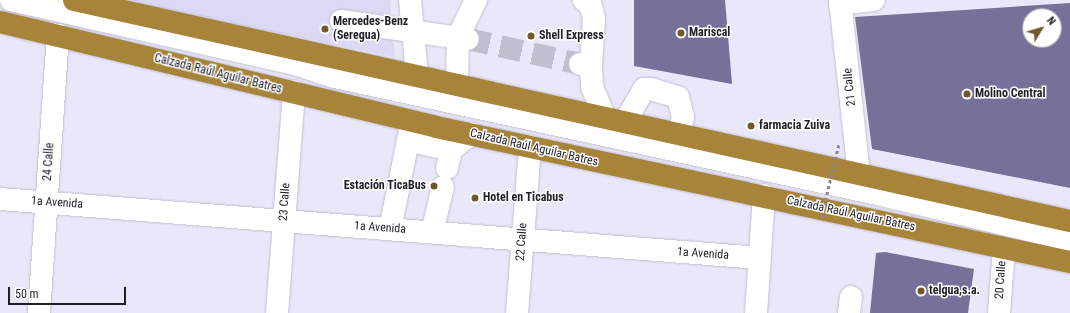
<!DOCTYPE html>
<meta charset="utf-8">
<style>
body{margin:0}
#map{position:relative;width:1070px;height:313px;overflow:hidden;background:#e9e7fa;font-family:"Roboto Condensed",sans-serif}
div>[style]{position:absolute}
.built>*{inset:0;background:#dbd9f3}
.building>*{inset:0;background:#757198}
.minor-tunnel>*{height:22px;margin-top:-11px;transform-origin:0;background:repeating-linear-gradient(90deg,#c1bfcf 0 22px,transparent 0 33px)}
.roads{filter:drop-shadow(0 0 1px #c1c0d2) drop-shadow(0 0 1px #c1c0d2)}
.minor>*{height:22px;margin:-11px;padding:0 11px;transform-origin:11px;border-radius:11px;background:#fff}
.highway>*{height:22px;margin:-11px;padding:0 11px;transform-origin:11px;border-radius:11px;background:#a8843a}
.path-bridge>*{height:2.5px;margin-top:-1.25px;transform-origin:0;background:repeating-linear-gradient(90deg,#868592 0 3px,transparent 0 6px)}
.dots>*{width:11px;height:11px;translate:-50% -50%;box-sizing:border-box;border:2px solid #fff;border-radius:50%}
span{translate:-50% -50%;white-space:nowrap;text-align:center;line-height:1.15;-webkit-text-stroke:3px #fff;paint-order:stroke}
.poi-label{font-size:12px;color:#1f1e25;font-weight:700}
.left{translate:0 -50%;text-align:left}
.right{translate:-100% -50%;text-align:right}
.street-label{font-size:12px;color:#1f1e25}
.north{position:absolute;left:1022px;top:8px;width:40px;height:40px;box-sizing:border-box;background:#fff;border:1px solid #a5a5a8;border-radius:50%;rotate:52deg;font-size:11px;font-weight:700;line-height:16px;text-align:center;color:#1f1e25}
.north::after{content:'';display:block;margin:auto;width:14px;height:18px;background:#705829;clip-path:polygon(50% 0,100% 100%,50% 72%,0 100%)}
.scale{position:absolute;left:8px;top:287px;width:118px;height:18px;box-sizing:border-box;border:2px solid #1f1e25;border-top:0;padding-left:5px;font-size:12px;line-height:14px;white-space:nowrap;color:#1f1e25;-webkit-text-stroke:3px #fff;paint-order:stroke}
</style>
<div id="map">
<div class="built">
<div style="clip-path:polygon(120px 0,390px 0,395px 57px)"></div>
</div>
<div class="building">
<div style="clip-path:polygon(634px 0,725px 0,732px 84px,634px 66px)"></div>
<div style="clip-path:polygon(evenodd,1070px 3px,1070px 188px,872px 149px,855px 17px,1070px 3px,1030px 16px,1054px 16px,1054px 40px,1030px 40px,1030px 16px)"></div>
<div style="clip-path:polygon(885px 252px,974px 269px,968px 313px,870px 313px,876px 253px)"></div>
</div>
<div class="minor-tunnel">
<div style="left:468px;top:39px;width:115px;rotate:12.6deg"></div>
</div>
<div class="roads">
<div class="minor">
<div style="left:11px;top:0;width:291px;rotate:12.7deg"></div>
<div style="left:295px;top:64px;width:42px;rotate:18deg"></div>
<div style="left:335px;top:77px;width:560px;rotate:12.17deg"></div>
<div style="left:882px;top:195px;width:193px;rotate:13.5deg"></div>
<div style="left:410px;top:0;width:76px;rotate:84.7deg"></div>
<div style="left:584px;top:0;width:9px;rotate:41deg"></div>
<div style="left:591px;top:6px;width:13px;rotate:77deg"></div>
<div style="left:594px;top:19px;width:47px;rotate:93.7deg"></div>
<div style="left:840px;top:0;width:175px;rotate:83.8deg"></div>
<div style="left:840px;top:4px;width:34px;rotate:-7deg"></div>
<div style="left:341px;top:21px;width:128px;rotate:8.1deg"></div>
<div style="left:580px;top:64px;width:11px;rotate:10deg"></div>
<div style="left:591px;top:66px;width:21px;rotate:87deg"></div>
<div style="left:592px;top:87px;width:34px;rotate:67deg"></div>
<div style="left:457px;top:85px;width:48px;rotate:-88.8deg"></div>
<div style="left:458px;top:37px;width:41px;rotate:-64.1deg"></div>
<div style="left:625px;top:122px;width:38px;rotate:-60deg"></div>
<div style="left:644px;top:89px;width:7px"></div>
<div style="left:651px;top:89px;width:28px;rotate:17deg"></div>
<div style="left:678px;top:97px;width:21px;rotate:76deg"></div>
<div style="left:683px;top:117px;width:17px;rotate:103deg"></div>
<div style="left:408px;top:140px;width:44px;rotate:13.1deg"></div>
<div style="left:447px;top:168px;width:18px;rotate:-77deg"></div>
<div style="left:451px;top:150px;width:26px;rotate:-39deg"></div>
<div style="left:0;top:199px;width:762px;rotate:4.44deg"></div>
<div style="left:390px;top:229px;width:110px;rotate:-78.5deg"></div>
<div style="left:432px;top:232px;width:46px;rotate:-76.3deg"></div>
<div style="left:39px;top:313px;width:279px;rotate:-86.1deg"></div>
<div style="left:277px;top:313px;width:222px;rotate:-85.6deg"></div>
<div style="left:517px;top:313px;width:167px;rotate:-85.5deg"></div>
<div style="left:756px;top:313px;width:118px;rotate:-86.1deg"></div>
<div style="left:849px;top:313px;width:16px;rotate:-83deg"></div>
<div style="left:999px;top:313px;width:65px;rotate:-85.6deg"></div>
</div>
<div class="highway">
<div style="left:74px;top:0;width:1020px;rotate:12.51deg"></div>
<div style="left:0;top:22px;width:448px;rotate:13.5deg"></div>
<div style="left:436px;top:127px;width:648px;rotate:12.02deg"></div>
</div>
</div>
<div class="path-bridge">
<div style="left:821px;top:218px;width:77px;rotate:-76.5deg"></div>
</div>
<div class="dots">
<div style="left:325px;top:29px;background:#705829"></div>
<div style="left:681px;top:33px;background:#705829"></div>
<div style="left:531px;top:36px;background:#705829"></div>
<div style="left:967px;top:94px;background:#705829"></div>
<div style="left:751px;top:126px;background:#705829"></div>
<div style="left:434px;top:186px;background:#705829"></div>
<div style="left:475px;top:198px;background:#705829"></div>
<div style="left:921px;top:291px;background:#705829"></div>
</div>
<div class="poi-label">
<span class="left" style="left:333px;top:29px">Mercedes-Benz<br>(Seregua)</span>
<span class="left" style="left:689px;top:33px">Mariscal</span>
<span class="left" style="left:539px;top:36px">Shell Express</span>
<span class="left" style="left:975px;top:94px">Molino Central</span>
<span class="left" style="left:759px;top:126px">farmacia Zuiva</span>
<span class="right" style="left:426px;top:186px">Estación TicaBus</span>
<span class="left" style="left:483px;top:198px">Hotel en Ticabus</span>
<span class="left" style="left:929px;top:291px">telgua,s.a.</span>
</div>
<div class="street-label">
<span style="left:218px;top:74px;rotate:14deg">Calzada Raúl Aguilar Batres</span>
<span style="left:850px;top:87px;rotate:-96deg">21 Calle</span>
<span style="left:534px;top:148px;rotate:13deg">Calzada Raúl Aguilar Batres</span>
<span style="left:49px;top:162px;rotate:-86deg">24 Calle</span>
<span style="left:285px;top:202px;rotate:-86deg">23 Calle</span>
<span style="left:57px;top:203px;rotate:4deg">1a Avenida</span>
<span style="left:851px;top:214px;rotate:12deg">Calzada Raúl Aguilar Batres</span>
<span style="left:380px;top:228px;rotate:4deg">1a Avenida</span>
<span style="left:522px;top:242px;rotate:-86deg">22 Calle</span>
<span style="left:703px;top:254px;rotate:4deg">1a Avenida</span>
<span style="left:1001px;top:280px;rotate:-86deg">20 Calle</span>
</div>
<div class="north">N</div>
<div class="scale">50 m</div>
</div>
